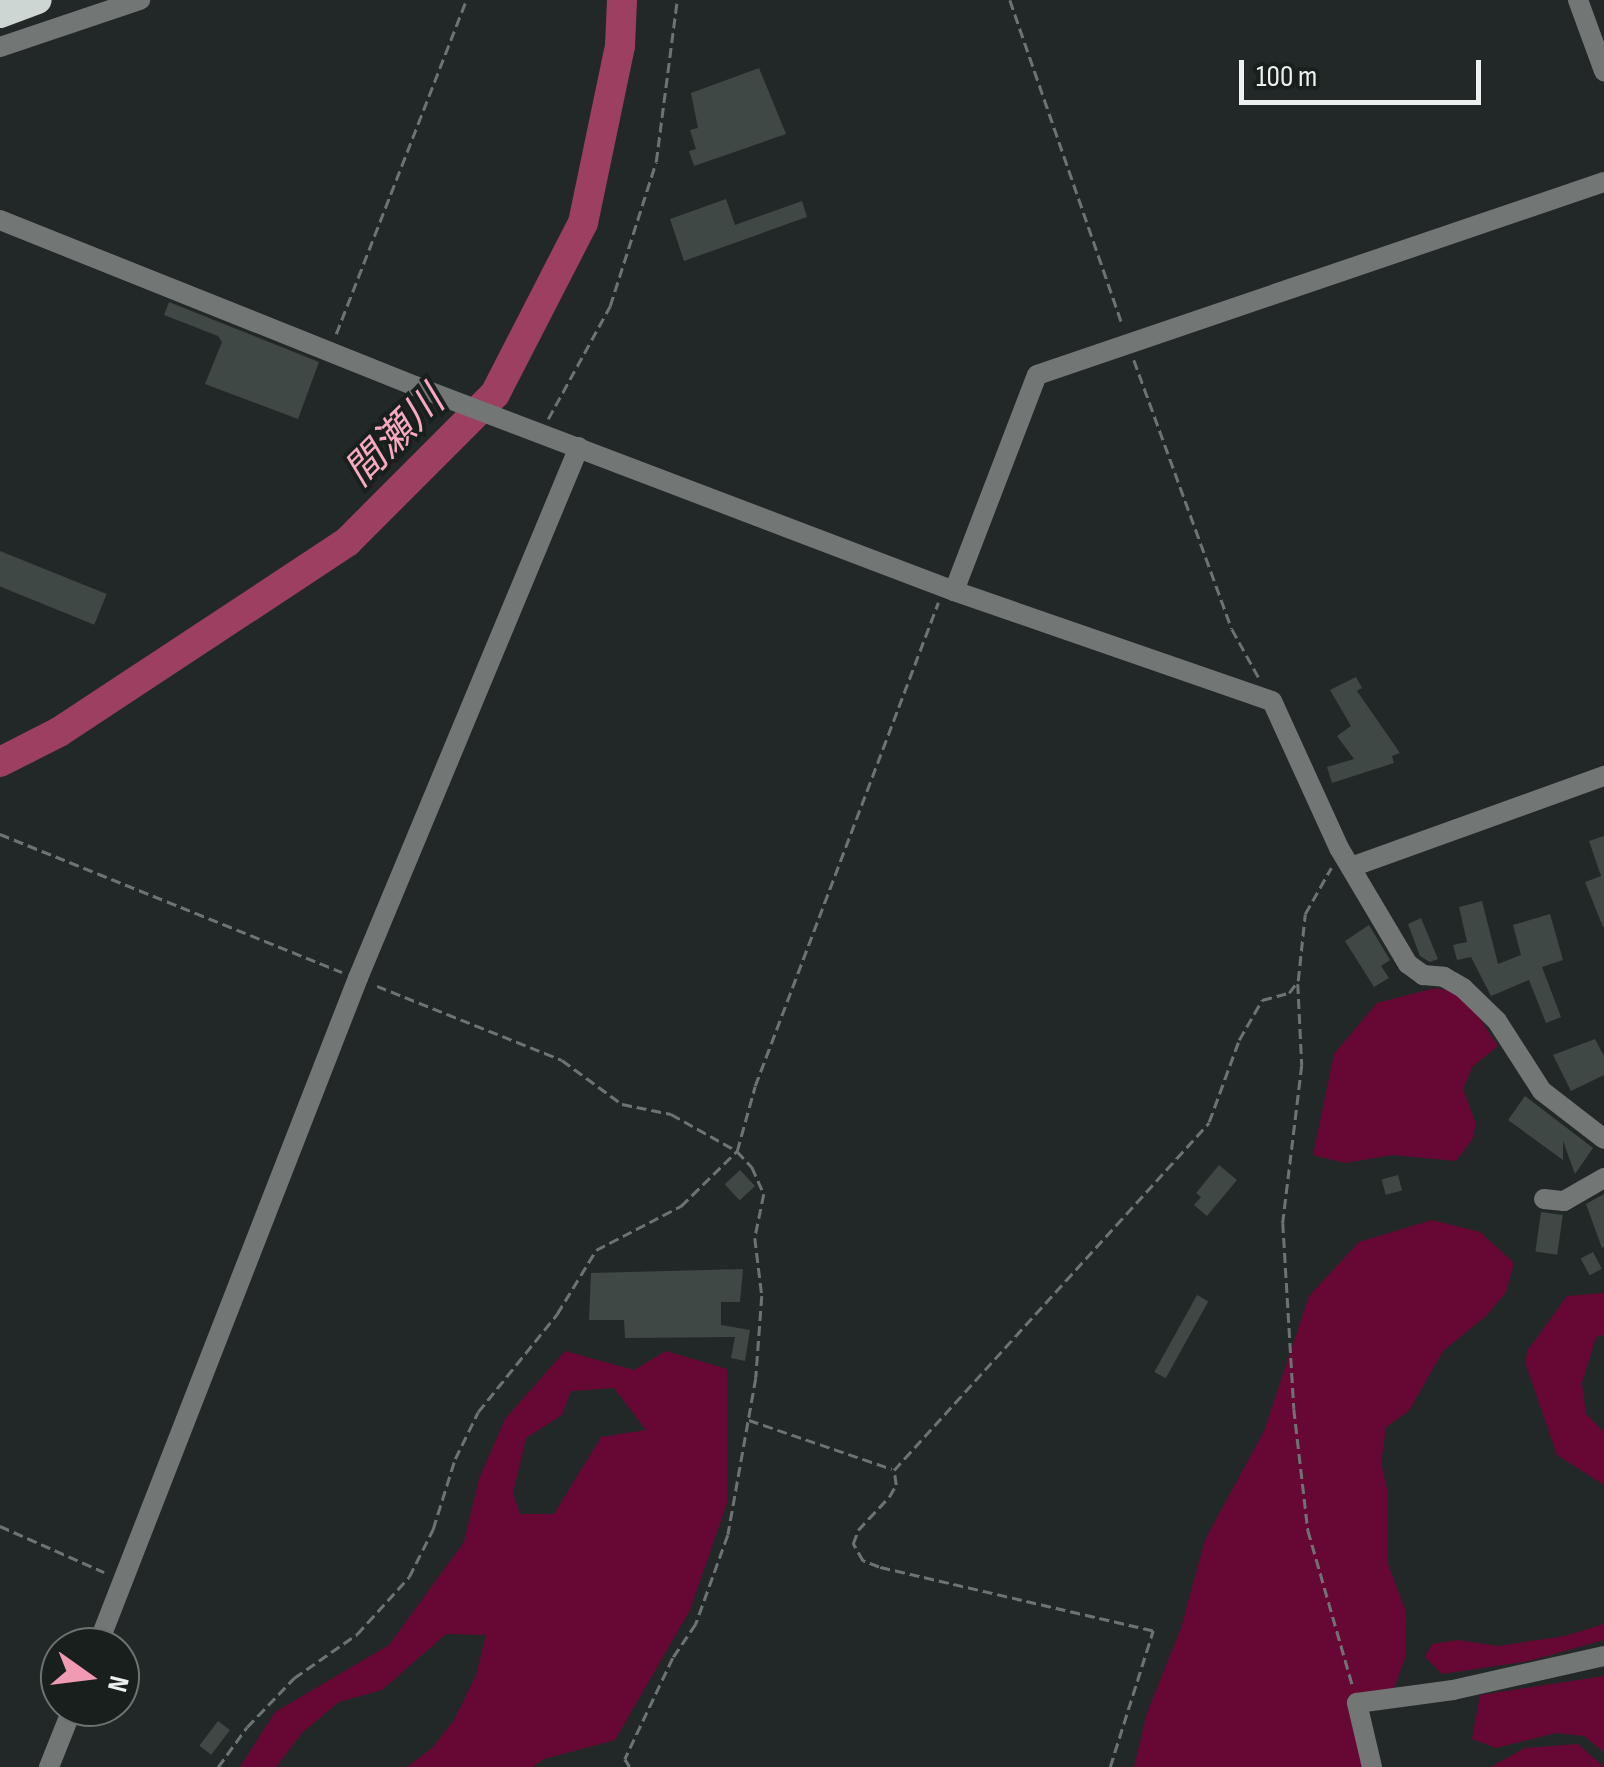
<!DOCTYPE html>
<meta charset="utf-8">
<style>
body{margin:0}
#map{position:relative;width:1604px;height:1767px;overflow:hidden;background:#212827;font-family:"Sofia Sans Condensed","Noto Sans JP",sans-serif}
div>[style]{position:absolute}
.green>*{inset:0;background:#670834}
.river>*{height:30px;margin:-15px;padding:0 15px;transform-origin:15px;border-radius:15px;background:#9d3f60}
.building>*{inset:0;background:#404846;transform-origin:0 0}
.path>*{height:2.5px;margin-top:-1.25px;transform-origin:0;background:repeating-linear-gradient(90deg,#6d7372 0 10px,transparent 0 15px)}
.minor>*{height:20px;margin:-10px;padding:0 10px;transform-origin:10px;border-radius:10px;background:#727675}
.tertiary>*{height:20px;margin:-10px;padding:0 10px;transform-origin:10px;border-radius:10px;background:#727675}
.trunk>*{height:28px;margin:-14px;padding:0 14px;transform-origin:14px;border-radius:14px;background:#ced6d4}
span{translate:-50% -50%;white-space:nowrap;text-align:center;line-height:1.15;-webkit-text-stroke:8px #181f1d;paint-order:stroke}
.water-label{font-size:40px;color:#f7a9bf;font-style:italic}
.north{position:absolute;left:40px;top:1627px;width:100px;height:100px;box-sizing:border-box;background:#181f1d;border:2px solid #6d7371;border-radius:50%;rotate:104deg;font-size:28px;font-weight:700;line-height:40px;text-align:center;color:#ecf1ef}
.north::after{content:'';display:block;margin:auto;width:35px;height:45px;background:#f19ab3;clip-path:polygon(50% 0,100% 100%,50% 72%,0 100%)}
.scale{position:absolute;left:1239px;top:60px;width:242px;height:45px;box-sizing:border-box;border:5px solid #ecf1ef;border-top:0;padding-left:12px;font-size:30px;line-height:35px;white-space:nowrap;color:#ecf1ef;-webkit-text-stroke:8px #181f1d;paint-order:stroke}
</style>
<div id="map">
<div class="green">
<div style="clip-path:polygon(1435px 988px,1463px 993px,1498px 1046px,1472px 1067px,1463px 1089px,1476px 1124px,1472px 1140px,1456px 1161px,1392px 1155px,1345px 1163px,1313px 1155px,1334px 1054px,1377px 1003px)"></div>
<div style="clip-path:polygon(1432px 1220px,1480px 1232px,1514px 1263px,1506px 1292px,1487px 1315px,1443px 1351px,1409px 1411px,1386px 1427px,1381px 1463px,1388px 1493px,1388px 1564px,1406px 1612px,1405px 1658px,1391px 1697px,1356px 1719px,1365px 1767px,1134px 1767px,1147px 1713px,1181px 1628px,1205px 1540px,1264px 1431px,1309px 1296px,1359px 1242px)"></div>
<div style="clip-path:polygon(1604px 1293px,1604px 1335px,1596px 1337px,1582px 1383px,1586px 1414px,1604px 1432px,1604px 1485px,1557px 1455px,1525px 1362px,1528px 1350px,1567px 1296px)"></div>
<div style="clip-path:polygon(evenodd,565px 1351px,634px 1370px,666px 1351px,727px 1369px,727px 1503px,690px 1610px,615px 1740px,544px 1759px,532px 1767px,407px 1767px,432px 1748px,454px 1720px,476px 1675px,486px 1635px,446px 1634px,382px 1690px,339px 1702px,302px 1733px,276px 1767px,240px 1767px,275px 1712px,389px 1645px,464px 1542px,479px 1479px,505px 1419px,565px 1351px,614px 1388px,646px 1430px,601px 1437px,554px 1514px,520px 1514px,513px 1493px,526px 1438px,562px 1415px,571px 1391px,614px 1388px)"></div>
<div style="clip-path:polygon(1604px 1624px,1604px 1640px,1529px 1661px,1442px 1674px,1425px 1657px,1432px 1644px,1458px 1640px,1498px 1646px,1565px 1636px)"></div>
<div style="clip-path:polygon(1604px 1676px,1604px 1752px,1584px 1736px,1556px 1733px,1496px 1748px,1472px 1739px,1480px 1695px)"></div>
<div style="clip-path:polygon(1578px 1744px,1604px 1767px,1491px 1767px,1525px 1748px)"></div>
</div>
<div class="river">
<div style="left:0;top:762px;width:66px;rotate:-27deg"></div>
<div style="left:59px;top:732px;width:345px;rotate:-33.4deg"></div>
<div style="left:347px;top:542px;width:209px;rotate:-45deg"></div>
<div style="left:495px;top:394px;width:192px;rotate:-62.8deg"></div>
<div style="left:583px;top:223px;width:181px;rotate:-78.2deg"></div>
<div style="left:620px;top:46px;width:46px;rotate:-87.5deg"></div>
</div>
<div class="building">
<div style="clip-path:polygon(759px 68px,786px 134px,694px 166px,689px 151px,696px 149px,690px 130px,698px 128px,691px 93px)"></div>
<div style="clip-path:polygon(726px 199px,735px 225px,802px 201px,807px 217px,684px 261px,670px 219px)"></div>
<div style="clip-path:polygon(169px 302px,319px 362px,298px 419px,205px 384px,222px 342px,218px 336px,164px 315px)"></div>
<div style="left:0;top:551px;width:115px;height:33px;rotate:22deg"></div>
<div style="clip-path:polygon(1356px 677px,1362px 688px,1357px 691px,1400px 753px,1392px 756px,1394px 763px,1332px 783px,1327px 767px,1354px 759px,1337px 736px,1351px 726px,1330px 690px)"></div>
<div style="clip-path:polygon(1604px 836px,1604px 927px,1603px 927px,1585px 882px,1601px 876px,1589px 841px)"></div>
<div style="clip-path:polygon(1482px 901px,1498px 964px,1521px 955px,1513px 925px,1550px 914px,1563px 960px,1542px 967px,1561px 1017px,1546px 1023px,1529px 980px,1491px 996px,1471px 957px,1457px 960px,1453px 945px,1467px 942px,1459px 907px)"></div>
<div style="clip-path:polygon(1421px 918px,1438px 959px,1430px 962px,1420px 956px,1408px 924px)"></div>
<div style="clip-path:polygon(1369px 925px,1390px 960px,1381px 966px,1389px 978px,1374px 987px,1345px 941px)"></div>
<div style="clip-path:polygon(1595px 1039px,1604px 1056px,1604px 1075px,1571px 1091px,1553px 1055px)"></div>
<div style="clip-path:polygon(1525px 1096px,1593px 1148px,1575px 1174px,1563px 1141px,1563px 1160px,1508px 1120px)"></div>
<div style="clip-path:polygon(1219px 1165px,1237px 1180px,1207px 1216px,1194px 1205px,1201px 1197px,1196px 1193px)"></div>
<div style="left:740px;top:1170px;width:22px;height:21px;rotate:47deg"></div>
<div style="left:1398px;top:1175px;width:16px;height:17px;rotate:75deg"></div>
<div style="clip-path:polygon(1604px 1194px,1604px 1247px,1602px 1248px,1586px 1204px)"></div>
<div style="left:1541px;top:1212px;width:22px;height:40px;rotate:8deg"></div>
<div style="left:1593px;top:1252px;width:19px;height:14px;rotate:62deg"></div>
<div style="clip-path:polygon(743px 1269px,740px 1302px,721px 1302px,721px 1325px,750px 1330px,745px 1361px,731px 1358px,735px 1337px,625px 1338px,624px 1320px,589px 1320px,591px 1273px)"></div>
<div style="left:1197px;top:1295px;width:13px;height:88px;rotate:29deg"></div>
<div style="left:218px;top:1721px;width:15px;height:31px;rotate:37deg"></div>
</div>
<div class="path">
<div style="left:1010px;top:0;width:343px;rotate:70.9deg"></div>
<div style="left:336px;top:334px;width:358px;rotate:-68.7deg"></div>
<div style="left:1134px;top:360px;width:286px;rotate:70deg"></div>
<div style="left:1232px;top:629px;width:56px;rotate:61.1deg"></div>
<div style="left:548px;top:419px;width:129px;rotate:-61.2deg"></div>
<div style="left:610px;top:306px;width:151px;rotate:-72.3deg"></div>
<div style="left:656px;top:162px;width:163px;rotate:-82.6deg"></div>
<div style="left:0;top:834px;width:369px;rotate:22deg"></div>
<div style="left:1298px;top:984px;width:81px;rotate:87.2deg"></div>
<div style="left:1302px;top:1065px;width:159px;rotate:96.9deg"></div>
<div style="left:1283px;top:1223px;width:186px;rotate:86.6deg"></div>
<div style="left:1294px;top:1409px;width:122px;rotate:83.4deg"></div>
<div style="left:1308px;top:1530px;width:163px;rotate:74deg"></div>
<div style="left:377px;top:986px;width:199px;rotate:21.8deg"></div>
<div style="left:562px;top:1060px;width:74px;rotate:36.3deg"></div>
<div style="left:622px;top:1104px;width:50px;rotate:11.5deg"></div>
<div style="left:671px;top:1114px;width:76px;rotate:29.3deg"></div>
<div style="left:737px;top:1151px;width:22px;rotate:47deg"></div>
<div style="left:752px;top:1167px;width:30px;rotate:66deg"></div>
<div style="left:764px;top:1194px;width:45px;rotate:101.6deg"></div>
<div style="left:755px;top:1238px;width:58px;rotate:83.1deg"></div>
<div style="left:762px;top:1296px;width:82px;rotate:94.2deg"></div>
<div style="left:756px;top:1378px;width:159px;rotate:100.1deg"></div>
<div style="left:728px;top:1535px;width:95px;rotate:109.8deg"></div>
<div style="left:696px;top:1624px;width:41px;rotate:124.1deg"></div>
<div style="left:673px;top:1658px;width:112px;rotate:115.4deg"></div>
<div style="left:625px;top:1759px;width:9px;rotate:58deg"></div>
<div style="left:749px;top:1420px;width:151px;rotate:18.9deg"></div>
<div style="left:0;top:1526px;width:114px;rotate:23.9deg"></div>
<div style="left:218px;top:1767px;width:49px;rotate:-54.1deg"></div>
<div style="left:247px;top:1727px;width:68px;rotate:-46.2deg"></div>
<div style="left:294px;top:1678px;width:77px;rotate:-34.9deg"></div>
<div style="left:357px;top:1634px;width:77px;rotate:-47.6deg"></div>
<div style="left:409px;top:1577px;width:54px;rotate:-63.4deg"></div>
<div style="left:433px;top:1529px;width:73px;rotate:-72.6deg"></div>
<div style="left:455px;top:1459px;width:52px;rotate:-63.9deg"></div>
<div style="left:478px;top:1412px;width:126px;rotate:-51.1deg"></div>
<div style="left:557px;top:1314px;width:75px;rotate:-58.6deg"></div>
<div style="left:596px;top:1250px;width:96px;rotate:-27.4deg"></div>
<div style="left:681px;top:1206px;width:78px;rotate:-44.5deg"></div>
<div style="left:737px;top:1151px;width:67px;rotate:-74.5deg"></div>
<div style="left:755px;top:1086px;width:517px;rotate:-69.25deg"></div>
<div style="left:1110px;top:1767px;width:143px;rotate:-72.5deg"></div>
<div style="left:1153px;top:1631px;width:281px;rotate:-166.9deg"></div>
<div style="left:879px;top:1567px;width:17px;rotate:-159deg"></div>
<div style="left:863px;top:1561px;width:20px;rotate:-120deg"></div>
<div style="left:853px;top:1544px;width:15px;rotate:-70deg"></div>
<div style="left:858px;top:1530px;width:45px;rotate:-46.8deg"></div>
<div style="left:889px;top:1497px;width:14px;rotate:-60deg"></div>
<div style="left:896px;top:1485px;width:15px;rotate:-98deg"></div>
<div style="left:894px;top:1470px;width:469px;rotate:-47.8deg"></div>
<div style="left:1209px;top:1122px;width:87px;rotate:-69.9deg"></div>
<div style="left:1239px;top:1040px;width:46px;rotate:-60.1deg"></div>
<div style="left:1262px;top:1000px;width:28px;rotate:-15deg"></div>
<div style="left:1289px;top:993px;width:15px;rotate:-53deg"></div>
<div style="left:1298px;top:981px;width:67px;rotate:-84deg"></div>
<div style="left:1305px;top:914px;width:53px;rotate:-60.5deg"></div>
</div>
<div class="minor">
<div style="left:0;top:47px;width:148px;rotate:-18.6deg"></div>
<div style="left:0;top:220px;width:447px;rotate:21.8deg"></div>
<div style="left:415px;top:386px;width:577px;rotate:20.82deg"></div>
<div style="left:954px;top:591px;width:336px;rotate:19.1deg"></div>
<div style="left:1272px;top:701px;width:162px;rotate:65.5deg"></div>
<div style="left:1339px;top:848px;width:135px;rotate:59.3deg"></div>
<div style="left:1408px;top:964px;width:19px;rotate:36deg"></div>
<div style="left:1423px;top:975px;width:21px;rotate:5deg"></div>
<div style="left:1444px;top:977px;width:22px;rotate:30deg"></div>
<div style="left:1463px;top:988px;width:47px;rotate:44.1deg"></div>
<div style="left:1497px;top:1021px;width:83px;rotate:57.3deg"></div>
<div style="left:1542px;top:1091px;width:78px;rotate:37.7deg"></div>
<div style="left:954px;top:591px;width:231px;rotate:-69deg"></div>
<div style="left:1037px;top:375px;width:599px;rotate:-18.8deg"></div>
<div style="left:1354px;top:866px;width:266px;rotate:-19.8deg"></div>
<div style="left:1544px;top:1199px;width:20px;rotate:6deg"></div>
<div style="left:1564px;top:1201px;width:46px;rotate:-29.9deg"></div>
<div style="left:97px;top:1647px;width:718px;rotate:-68.69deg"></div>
<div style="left:358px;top:978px;width:575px;rotate:-67.4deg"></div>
<div style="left:49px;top:1767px;width:65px;rotate:-68.2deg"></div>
<div style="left:1372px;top:1767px;width:66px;rotate:-103.2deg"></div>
<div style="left:1357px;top:1703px;width:97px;rotate:-7.7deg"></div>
<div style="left:1453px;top:1690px;width:155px;rotate:-12.7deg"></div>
</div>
<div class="tertiary">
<div style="left:1578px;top:0;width:76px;rotate:69.9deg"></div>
</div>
<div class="trunk">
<div style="left:0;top:14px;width:40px;rotate:-20.2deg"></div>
</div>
<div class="water-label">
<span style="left:395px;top:437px;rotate:-45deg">間瀬川</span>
</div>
<div class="north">N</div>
<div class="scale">100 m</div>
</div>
